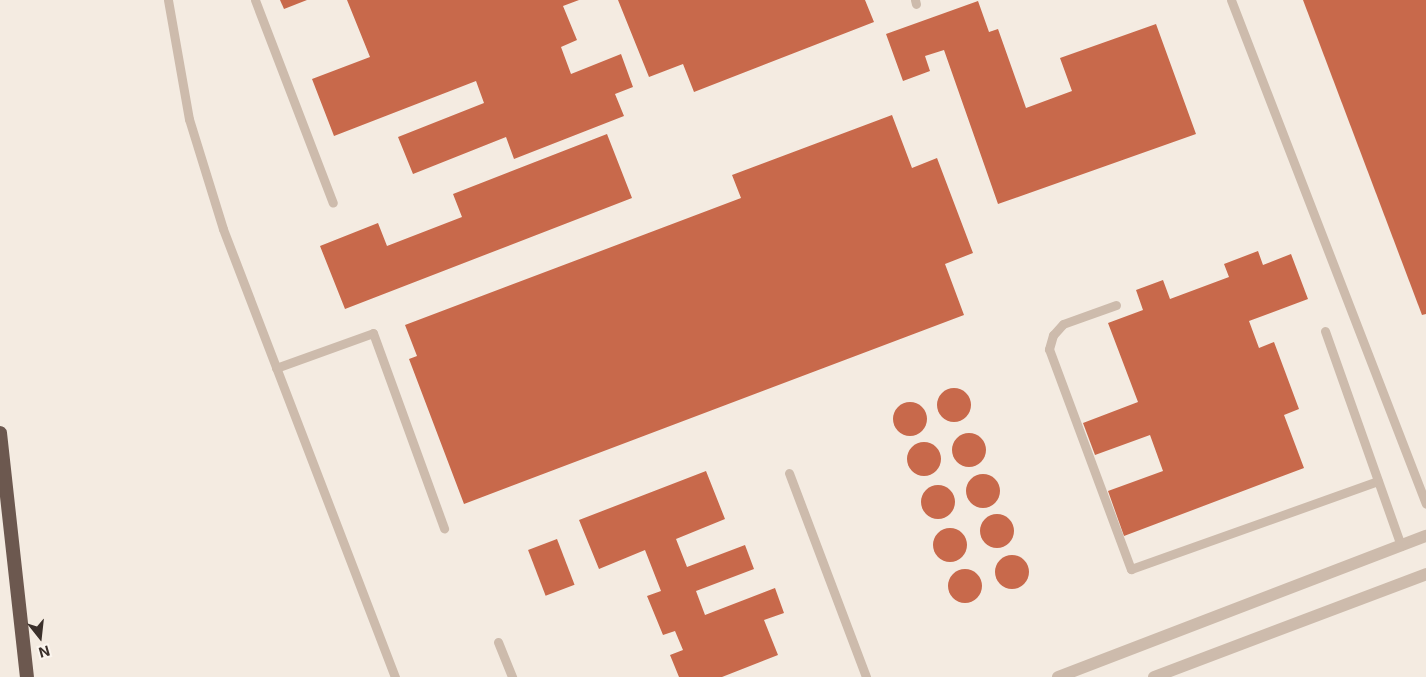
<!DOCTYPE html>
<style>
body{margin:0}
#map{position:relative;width:1426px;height:677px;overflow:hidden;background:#f4ebe1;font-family:Inter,sans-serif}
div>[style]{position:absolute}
.building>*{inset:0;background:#c8694b;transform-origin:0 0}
.round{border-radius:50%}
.service>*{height:9px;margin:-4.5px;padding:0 4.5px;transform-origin:4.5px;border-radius:4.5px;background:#cdbbac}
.tertiary>*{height:12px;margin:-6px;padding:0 6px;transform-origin:6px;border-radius:6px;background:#cdbbac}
.trunk>*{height:14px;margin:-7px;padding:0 7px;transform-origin:7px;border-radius:7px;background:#6c584f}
span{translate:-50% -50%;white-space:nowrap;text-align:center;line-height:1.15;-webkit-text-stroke:5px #fbf5ee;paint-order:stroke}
.north{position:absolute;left:15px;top:612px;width:50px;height:50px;-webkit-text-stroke:4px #fbf5ee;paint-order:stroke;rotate:164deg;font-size:14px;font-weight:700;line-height:20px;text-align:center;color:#3b302b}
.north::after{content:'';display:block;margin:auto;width:18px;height:22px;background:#3b302b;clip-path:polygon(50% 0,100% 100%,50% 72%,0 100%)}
</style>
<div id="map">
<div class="building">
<div style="clip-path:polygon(280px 0,307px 0,284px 9px)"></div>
<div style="clip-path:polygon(347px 0,579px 0,563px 6px,577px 40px,561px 47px,571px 74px,621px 54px,633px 87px,615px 94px,624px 116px,514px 159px,506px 137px,413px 174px,398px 137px,484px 103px,476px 81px,334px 136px,312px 79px,370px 57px)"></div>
<div style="clip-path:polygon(618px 0,865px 0,874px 22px,694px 92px,683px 64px,649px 77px)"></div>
<div style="clip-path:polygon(1303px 0,1426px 0,1426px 314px,1422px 315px)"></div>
<div style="clip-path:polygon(978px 1px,989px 32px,998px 29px,1026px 108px,1072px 91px,1060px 58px,1156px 24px,1196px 134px,998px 204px,944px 50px,925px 56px,930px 71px,903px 81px,886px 34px)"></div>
<div style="clip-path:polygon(892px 115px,912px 168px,937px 158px,973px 253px,945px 264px,964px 315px,464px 504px,409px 359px,417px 356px,405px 325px,741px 198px,732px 175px)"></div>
<div style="clip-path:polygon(607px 134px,632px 198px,345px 309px,320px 246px,378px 223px,387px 246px,462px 217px,453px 194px)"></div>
<div style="clip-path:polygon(1258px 251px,1263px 265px,1291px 254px,1308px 299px,1249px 321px,1259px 348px,1274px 342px,1299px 409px,1284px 415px,1304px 468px,1124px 536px,1108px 491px,1163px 471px,1150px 435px,1095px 455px,1083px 423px,1138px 402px,1108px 323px,1143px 310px,1136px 290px,1163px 280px,1170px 299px,1229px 277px,1224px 264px)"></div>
<div class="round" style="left:937px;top:388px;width:34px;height:34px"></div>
<div class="round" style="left:893px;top:402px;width:34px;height:34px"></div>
<div class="round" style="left:952px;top:433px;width:34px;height:34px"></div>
<div class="round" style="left:907px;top:442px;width:34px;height:34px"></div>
<div style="clip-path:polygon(706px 471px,725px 519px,676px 539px,687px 567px,745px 545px,754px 569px,696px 591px,705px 615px,775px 588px,784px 613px,764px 620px,778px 655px,722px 677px,679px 677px,670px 655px,683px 650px,675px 631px,663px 635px,647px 596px,661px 591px,645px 550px,599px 569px,579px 520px)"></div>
<div class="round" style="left:966px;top:474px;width:34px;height:34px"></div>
<div class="round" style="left:921px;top:485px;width:34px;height:34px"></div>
<div class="round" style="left:980px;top:514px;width:34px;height:34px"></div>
<div class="round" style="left:933px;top:528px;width:34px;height:34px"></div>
<div style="left:557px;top:539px;width:49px;height:31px;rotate:69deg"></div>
<div class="round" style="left:995px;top:555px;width:34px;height:34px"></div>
<div class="round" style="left:948px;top:569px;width:34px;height:34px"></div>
</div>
<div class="service">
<div style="left:168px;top:0;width:121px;rotate:80deg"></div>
<div style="left:189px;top:119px;width:115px;rotate:72.8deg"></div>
<div style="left:223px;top:229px;width:480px;rotate:69deg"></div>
<div style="left:255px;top:0;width:217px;rotate:69deg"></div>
<div style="left:915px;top:0;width:4px;rotate:76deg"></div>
<div style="left:1231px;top:0;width:540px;rotate:68.85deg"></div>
<div style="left:1116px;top:305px;width:56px;rotate:160.3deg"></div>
<div style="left:1063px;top:324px;width:15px;rotate:132deg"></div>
<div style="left:1053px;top:335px;width:15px;rotate:106deg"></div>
<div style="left:1049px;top:349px;width:235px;rotate:69.6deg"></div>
<div style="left:1131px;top:569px;width:262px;rotate:-19.6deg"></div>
<div style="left:1325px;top:331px;width:228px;rotate:70.5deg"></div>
<div style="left:276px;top:368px;width:103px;rotate:-19.8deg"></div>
<div style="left:373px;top:333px;width:208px;rotate:70deg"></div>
<div style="left:789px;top:473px;width:218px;rotate:69.3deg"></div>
<div style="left:498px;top:642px;width:38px;rotate:68deg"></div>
</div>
<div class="tertiary">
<div style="left:1058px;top:677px;width:394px;rotate:-21deg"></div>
<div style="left:1154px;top:677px;width:291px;rotate:-20.7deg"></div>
</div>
<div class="trunk">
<div style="left:0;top:433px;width:245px;rotate:83.7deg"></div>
</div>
<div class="north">N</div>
</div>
